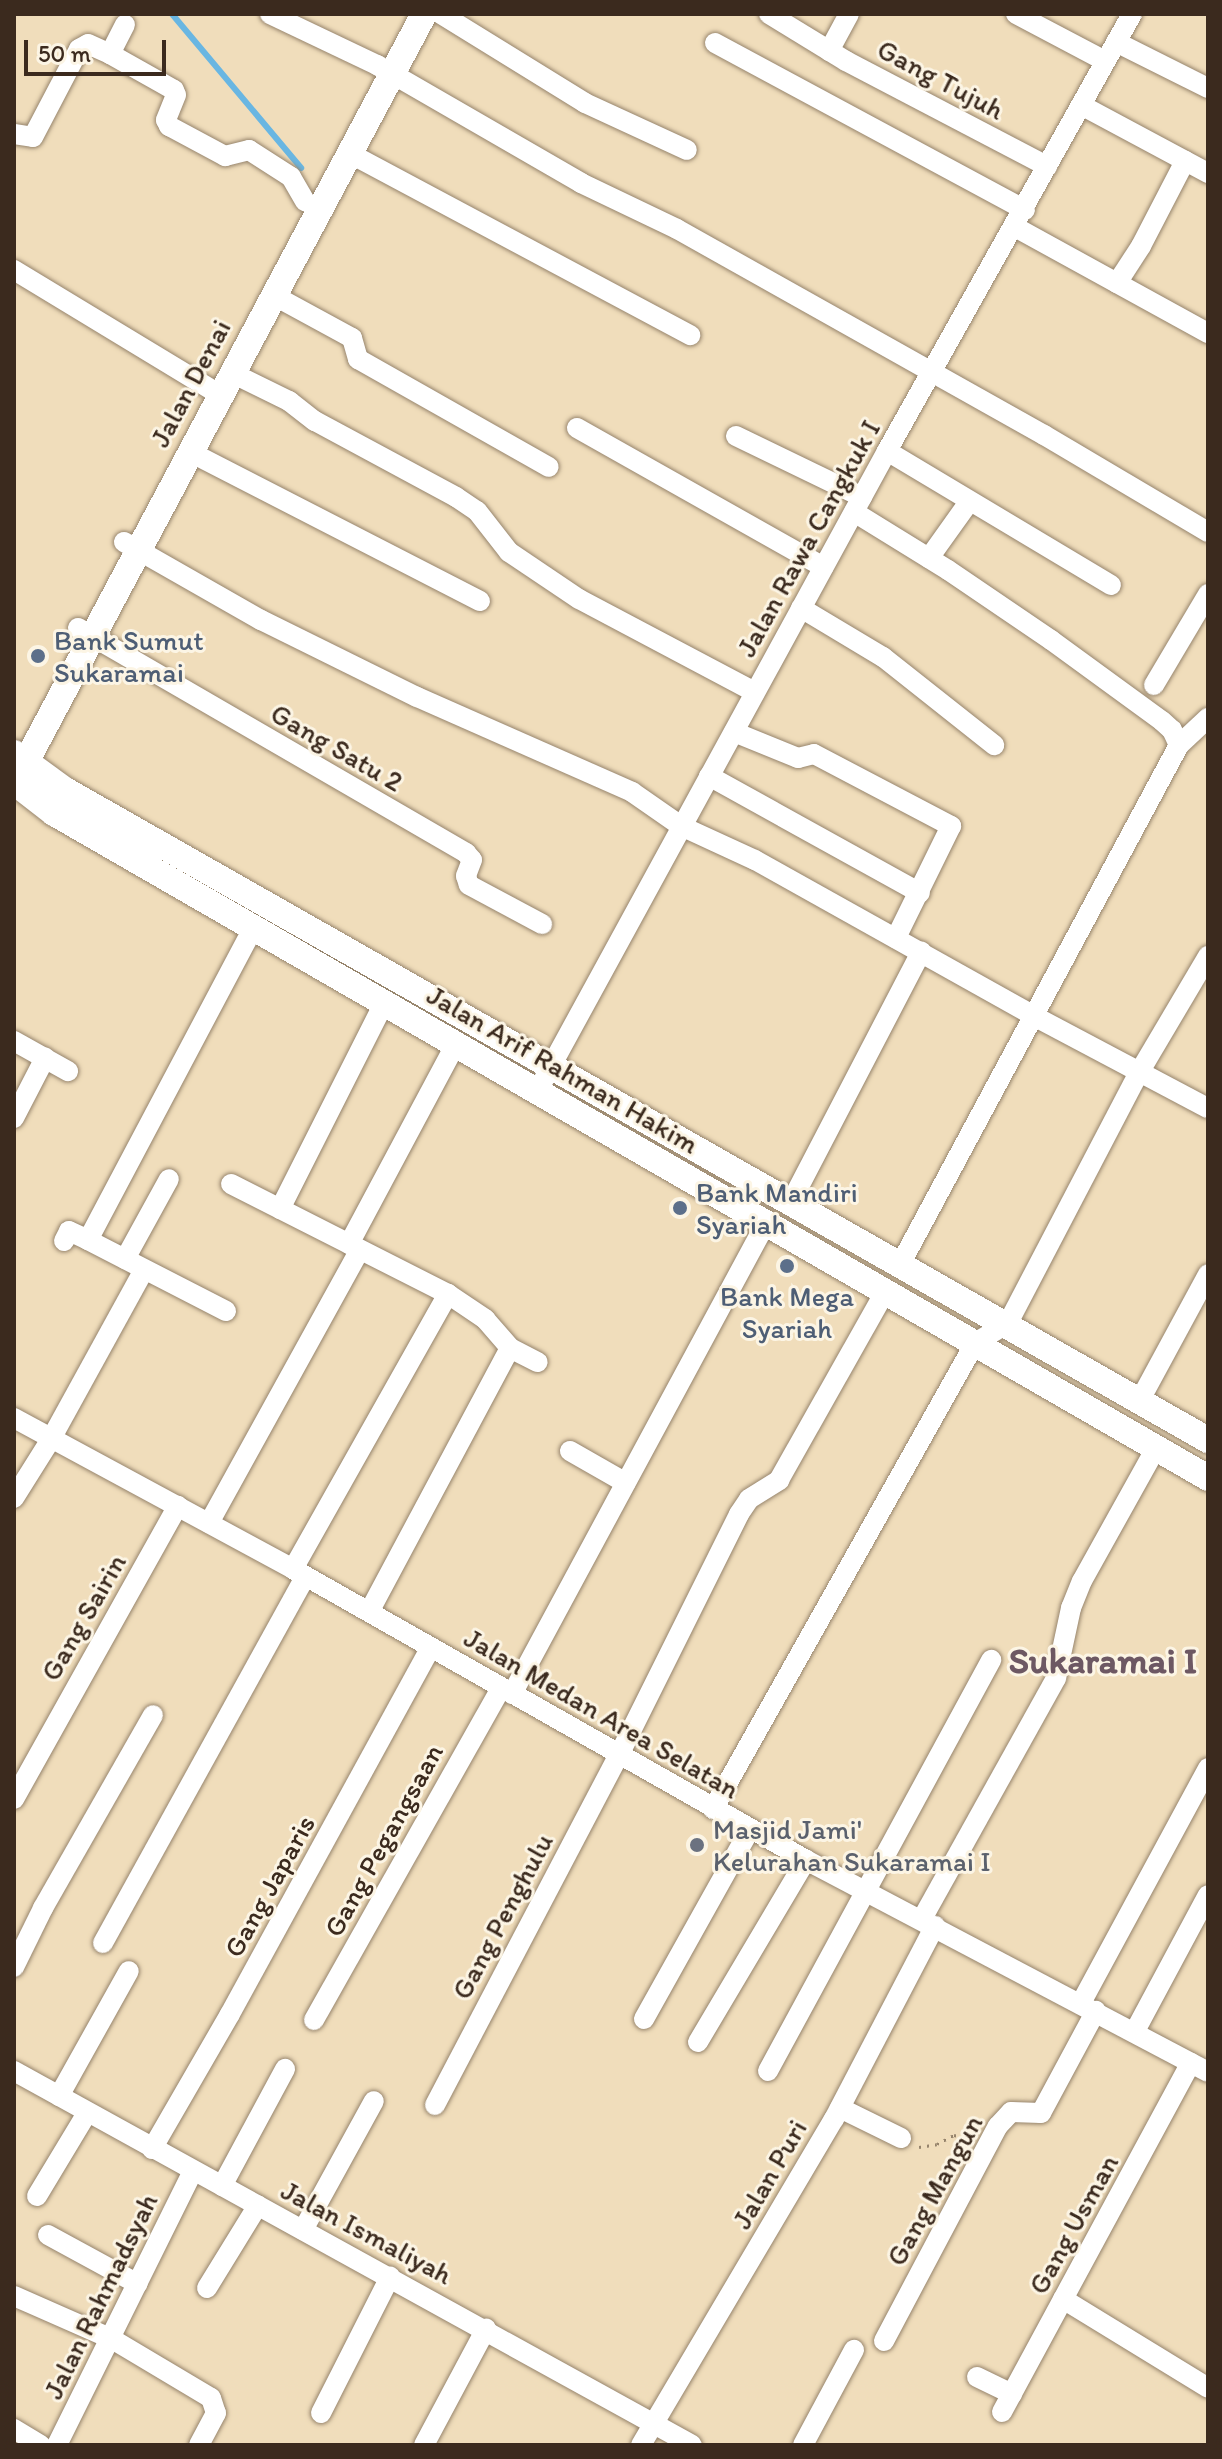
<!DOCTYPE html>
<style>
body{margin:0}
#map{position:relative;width:1222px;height:2459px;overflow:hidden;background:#f0ddbb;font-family:Itim,sans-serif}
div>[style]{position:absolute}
.stream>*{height:6px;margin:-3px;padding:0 3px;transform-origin:3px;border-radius:3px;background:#69b6e2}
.path>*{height:3px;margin-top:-1.5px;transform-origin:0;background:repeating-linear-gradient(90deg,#96846c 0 2px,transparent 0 8px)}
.roads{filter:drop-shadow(0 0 2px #96846c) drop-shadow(0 0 2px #96846c)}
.minor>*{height:20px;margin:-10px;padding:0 10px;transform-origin:10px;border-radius:10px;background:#fff}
.major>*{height:26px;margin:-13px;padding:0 13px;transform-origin:13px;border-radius:13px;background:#fff}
.dots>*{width:22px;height:22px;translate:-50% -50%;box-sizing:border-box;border:4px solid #fcf5e5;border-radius:50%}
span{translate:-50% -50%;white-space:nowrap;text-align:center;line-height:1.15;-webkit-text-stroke:6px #fcf5e5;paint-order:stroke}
.street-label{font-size:28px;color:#3b2a1e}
.service-label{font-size:28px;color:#4e5e75}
.left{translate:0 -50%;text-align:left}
.worship-label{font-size:28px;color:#5b616d}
.district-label{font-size:36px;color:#6d5863;font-weight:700}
.frame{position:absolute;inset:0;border:16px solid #3b2a1e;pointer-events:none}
.scale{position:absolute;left:24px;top:40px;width:142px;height:36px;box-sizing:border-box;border:4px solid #3b2a1e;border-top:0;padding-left:10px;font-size:24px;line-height:28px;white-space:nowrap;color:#3b2a1e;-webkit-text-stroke:6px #fcf5e5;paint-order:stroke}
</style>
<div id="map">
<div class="stream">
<div style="left:172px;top:14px;width:201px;rotate:50deg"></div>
</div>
<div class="path">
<div style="left:919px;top:2147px;width:18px;rotate:-9deg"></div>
<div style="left:937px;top:2144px;width:19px;rotate:-28deg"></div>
<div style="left:954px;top:2135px;width:17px;rotate:13deg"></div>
</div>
<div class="roads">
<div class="minor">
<div style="left:270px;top:14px;width:119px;rotate:25.5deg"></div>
<div style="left:377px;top:65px;width:236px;rotate:30deg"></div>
<div style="left:581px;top:183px;width:106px;rotate:25.6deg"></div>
<div style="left:677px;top:229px;width:421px;rotate:29.3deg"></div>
<div style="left:1044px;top:435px;width:191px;rotate:30.6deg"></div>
<div style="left:441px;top:14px;width:169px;rotate:31.7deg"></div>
<div style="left:585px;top:103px;width:112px;rotate:24.7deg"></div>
<div style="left:769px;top:14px;width:90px;rotate:31.4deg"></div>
<div style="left:846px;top:61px;width:227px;rotate:27.6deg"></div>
<div style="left:1016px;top:14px;width:101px;rotate:27.8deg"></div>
<div style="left:1116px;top:42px;width:103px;rotate:26.6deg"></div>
<div style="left:715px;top:43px;width:352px;rotate:28.3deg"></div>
<div style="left:829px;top:51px;width:42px;rotate:-61.6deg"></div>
<div style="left:110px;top:54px;width:73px;rotate:29.4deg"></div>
<div style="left:174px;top:90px;width:5px;rotate:68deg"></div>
<div style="left:176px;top:95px;width:27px;rotate:112deg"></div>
<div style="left:166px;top:120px;width:7px;rotate:63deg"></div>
<div style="left:169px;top:126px;width:64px;rotate:28.2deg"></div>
<div style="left:225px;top:156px;width:25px;rotate:-14deg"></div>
<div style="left:249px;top:150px;width:50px;rotate:32.7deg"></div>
<div style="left:291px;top:177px;width:28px;rotate:60deg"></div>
<div style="left:1081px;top:105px;width:144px;rotate:28.2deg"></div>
<div style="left:14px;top:134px;width:19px;rotate:9deg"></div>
<div style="left:33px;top:137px;width:99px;rotate:-62.4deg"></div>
<div style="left:79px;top:49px;width:10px;rotate:-29deg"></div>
<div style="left:88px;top:44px;width:24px;rotate:24deg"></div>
<div style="left:110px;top:54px;width:33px;rotate:-63deg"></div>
<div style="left:349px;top:153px;width:387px;rotate:28.1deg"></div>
<div style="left:1015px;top:227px;width:220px;rotate:28.8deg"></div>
<div style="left:14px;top:270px;width:241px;rotate:31.2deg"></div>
<div style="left:1117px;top:283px;width:44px;rotate:-57deg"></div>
<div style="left:1141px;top:246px;width:96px;rotate:-62.6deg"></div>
<div style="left:273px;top:295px;width:90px;rotate:28.6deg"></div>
<div style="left:352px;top:338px;width:22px;rotate:74deg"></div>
<div style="left:358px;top:359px;width:219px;rotate:29.5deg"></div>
<div style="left:232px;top:373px;width:64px;rotate:26.2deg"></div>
<div style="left:289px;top:401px;width:33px;rotate:38deg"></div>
<div style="left:315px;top:421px;width:160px;rotate:28.3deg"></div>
<div style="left:456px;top:497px;width:25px;rotate:34deg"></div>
<div style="left:477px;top:511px;width:52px;rotate:52deg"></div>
<div style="left:509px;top:552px;width:84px;rotate:33.9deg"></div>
<div style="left:579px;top:599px;width:199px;rotate:27.9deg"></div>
<div style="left:577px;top:428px;width:283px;rotate:29.4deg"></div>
<div style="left:736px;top:436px;width:140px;rotate:25.8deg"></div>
<div style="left:887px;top:451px;width:261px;rotate:30.9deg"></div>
<div style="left:190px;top:452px;width:326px;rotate:27.2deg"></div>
<div style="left:854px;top:512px;width:110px;rotate:31.7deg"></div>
<div style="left:948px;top:570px;width:125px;rotate:34.2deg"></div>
<div style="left:1051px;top:640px;width:137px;rotate:36.1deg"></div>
<div style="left:1162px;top:721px;width:13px;rotate:42deg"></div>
<div style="left:1172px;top:730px;width:17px;rotate:65deg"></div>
<div style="left:124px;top:542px;width:158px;rotate:29.7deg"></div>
<div style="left:261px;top:620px;width:174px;rotate:26.3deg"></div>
<div style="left:417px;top:697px;width:235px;rotate:23.8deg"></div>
<div style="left:632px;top:792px;width:60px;rotate:34.8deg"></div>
<div style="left:681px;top:826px;width:81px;rotate:24.7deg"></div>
<div style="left:755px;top:860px;width:317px;rotate:29.2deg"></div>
<div style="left:1032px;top:1015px;width:199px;rotate:27.9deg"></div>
<div style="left:929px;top:558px;width:69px;rotate:-54.5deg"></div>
<div style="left:801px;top:608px;width:96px;rotate:30.9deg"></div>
<div style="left:883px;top:657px;width:142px;rotate:38.4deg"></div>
<div style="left:78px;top:628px;width:449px;rotate:30.1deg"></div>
<div style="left:466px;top:853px;width:9px;rotate:49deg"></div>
<div style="left:472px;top:860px;width:17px;rotate:111deg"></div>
<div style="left:466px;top:876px;width:9px;rotate:72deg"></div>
<div style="left:469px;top:885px;width:83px;rotate:28.1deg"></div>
<div style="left:1154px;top:685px;width:106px;rotate:-59.3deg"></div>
<div style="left:734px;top:732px;width:69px;rotate:22.1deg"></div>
<div style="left:798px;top:758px;width:16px;rotate:-14deg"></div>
<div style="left:814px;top:754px;width:155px;rotate:27.7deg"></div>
<div style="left:951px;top:826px;width:125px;rotate:116.2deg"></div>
<div style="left:709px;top:776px;width:241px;rotate:29deg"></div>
<div style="left:14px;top:1041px;width:62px;rotate:29.1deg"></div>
<div style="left:537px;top:1092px;width:730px;rotate:-61.36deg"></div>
<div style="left:887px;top:451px;width:501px;rotate:-60.72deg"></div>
<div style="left:14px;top:1118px;width:68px;rotate:-62.7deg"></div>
<div style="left:231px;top:1184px;width:243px;rotate:26.9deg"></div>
<div style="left:448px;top:1294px;width:45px;rotate:34deg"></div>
<div style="left:485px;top:1319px;width:38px;rotate:49deg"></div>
<div style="left:510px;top:1348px;width:299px;rotate:118.1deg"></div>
<div style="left:792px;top:1200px;width:280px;rotate:-62.5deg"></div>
<div style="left:280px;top:1209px;width:233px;rotate:-63.2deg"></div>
<div style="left:64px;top:1241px;width:11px;rotate:-63deg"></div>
<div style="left:69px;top:1231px;width:21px;rotate:25deg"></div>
<div style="left:349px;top:1244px;width:227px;rotate:-61.9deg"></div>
<div style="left:125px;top:1259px;width:91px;rotate:-61.2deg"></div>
<div style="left:901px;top:1263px;width:588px;rotate:-61.78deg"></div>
<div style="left:1179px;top:745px;width:40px;rotate:-43deg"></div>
<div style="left:226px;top:1311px;width:155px;rotate:-152.8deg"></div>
<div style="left:88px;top:1240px;width:353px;rotate:-62.1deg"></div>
<div style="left:510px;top:1348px;width:31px;rotate:27deg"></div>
<div style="left:1140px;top:1400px;width:143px;rotate:-61.6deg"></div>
<div style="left:14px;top:1418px;width:317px;rotate:28.4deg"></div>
<div style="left:293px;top:1569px;width:590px;rotate:29.56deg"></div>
<div style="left:806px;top:1860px;width:454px;rotate:27.8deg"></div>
<div style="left:570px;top:1451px;width:64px;rotate:29.7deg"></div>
<div style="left:14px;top:1498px;width:70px;rotate:-57.9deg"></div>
<div style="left:51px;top:1439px;width:193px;rotate:-61.2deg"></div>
<div style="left:209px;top:1523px;width:312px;rotate:-61.1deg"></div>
<div style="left:293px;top:1569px;width:316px;rotate:-60.6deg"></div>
<div style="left:512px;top:1694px;width:535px;rotate:-61.66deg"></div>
<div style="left:14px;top:1799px;width:336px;rotate:-60.8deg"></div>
<div style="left:713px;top:1809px;width:535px;rotate:-60.65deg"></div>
<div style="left:975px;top:1343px;width:39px;rotate:-31deg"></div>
<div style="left:1008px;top:1323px;width:284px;rotate:-62.4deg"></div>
<div style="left:1140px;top:1071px;width:134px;rotate:-59.4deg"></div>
<div style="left:922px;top:1919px;width:276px;rotate:-60.9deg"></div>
<div style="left:1056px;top:1678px;width:72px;rotate:-77.9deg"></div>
<div style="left:1071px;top:1608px;width:29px;rotate:-68deg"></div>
<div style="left:1082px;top:1581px;width:152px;rotate:-60.9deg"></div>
<div style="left:103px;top:1943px;width:418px;rotate:-61.1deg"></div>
<div style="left:14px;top:1967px;width:66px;rotate:-63.8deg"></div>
<div style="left:43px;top:1908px;width:222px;rotate:-60.3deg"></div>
<div style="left:1081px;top:2003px;width:267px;rotate:-61.6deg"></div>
<div style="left:644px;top:2019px;width:218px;rotate:-60.8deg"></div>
<div style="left:314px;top:2020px;width:381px;rotate:-60.6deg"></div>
<div style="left:1135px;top:2031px;width:154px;rotate:-61.8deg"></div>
<div style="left:698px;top:2042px;width:212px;rotate:-59.3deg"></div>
<div style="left:14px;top:2071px;width:774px;rotate:28.88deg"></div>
<div style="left:768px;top:2071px;width:468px;rotate:-61.5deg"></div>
<div style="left:59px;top:2096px;width:143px;rotate:-60.8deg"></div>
<div style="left:435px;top:2105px;width:398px;rotate:-62.3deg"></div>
<div style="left:620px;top:1753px;width:267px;rotate:-63.5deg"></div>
<div style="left:739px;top:1514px;width:18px;rotate:-56deg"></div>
<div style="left:749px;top:1499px;width:36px;rotate:-32deg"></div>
<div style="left:779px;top:1480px;width:218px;rotate:-60.6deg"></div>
<div style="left:840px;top:2108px;width:68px;rotate:26.2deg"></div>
<div style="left:152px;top:2149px;width:156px;rotate:-60deg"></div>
<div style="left:230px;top:2014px;width:418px;rotate:-61.3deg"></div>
<div style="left:222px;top:2186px;width:133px;rotate:-61.7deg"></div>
<div style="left:37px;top:2196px;width:97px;rotate:-58.9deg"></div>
<div style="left:303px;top:2230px;width:147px;rotate:-61.2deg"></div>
<div style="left:48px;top:2235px;width:102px;rotate:28.6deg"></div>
<div style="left:207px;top:2288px;width:97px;rotate:-58.4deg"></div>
<div style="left:14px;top:2296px;width:107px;rotate:23.7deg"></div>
<div style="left:112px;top:2339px;width:115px;rotate:30.8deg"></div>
<div style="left:211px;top:2398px;width:16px;rotate:72deg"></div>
<div style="left:216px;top:2413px;width:36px;rotate:118deg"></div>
<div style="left:1063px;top:2299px;width:170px;rotate:31.5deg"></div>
<div style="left:884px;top:2341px;width:243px;rotate:-62.1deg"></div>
<div style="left:998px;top:2126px;width:19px;rotate:-47deg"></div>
<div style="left:1011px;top:2112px;width:30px;rotate:2deg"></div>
<div style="left:1041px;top:2113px;width:116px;rotate:-61.7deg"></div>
<div style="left:977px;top:2377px;width:39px;rotate:26deg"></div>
<div style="left:1002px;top:2412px;width:397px;rotate:-61.6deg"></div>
<div style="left:321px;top:2413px;width:153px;rotate:-63.1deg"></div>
<div style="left:14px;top:2429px;width:31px;rotate:31deg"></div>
<div style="left:57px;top:2445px;width:306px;rotate:-63.6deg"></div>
<div style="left:424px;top:2445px;width:132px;rotate:-61.9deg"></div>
<div style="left:641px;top:2445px;width:379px;rotate:-59.4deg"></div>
<div style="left:834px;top:2119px;width:218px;rotate:-62.4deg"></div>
<div style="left:803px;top:2445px;width:108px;rotate:-61.8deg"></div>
</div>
<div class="major">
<div style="left:14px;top:753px;width:63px;rotate:36deg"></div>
<div style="left:65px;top:790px;width:1315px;rotate:29.63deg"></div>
<div style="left:18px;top:777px;width:864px;rotate:-61.98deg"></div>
<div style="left:14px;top:782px;width:51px;rotate:37.8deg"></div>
<div style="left:54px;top:813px;width:1332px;rotate:29.95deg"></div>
</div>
</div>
<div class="dots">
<div style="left:38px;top:656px;background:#5c6f8a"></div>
<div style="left:680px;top:1208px;background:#5c6f8a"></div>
<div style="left:787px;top:1266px;background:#5c6f8a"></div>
<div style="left:697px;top:1845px;background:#6b7280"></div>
</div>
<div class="street-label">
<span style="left:941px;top:79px;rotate:28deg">Gang Tujuh</span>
<span style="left:190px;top:383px;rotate:-62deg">Jalan Denai</span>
<span style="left:808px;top:538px;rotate:-61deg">Jalan Rawa Cangkuk I</span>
<span style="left:337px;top:747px;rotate:30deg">Gang Satu 2</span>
<span style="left:563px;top:1069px;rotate:30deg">Jalan Arif Rahman Hakim</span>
<span style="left:83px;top:1617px;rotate:-60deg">Gang Sairin</span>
<span style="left:602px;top:1713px;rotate:30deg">Jalan Medan Area Selatan</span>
<span style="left:383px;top:1840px;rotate:-61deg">Gang Pegangsaan</span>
<span style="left:269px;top:1886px;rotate:-61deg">Gang Japaris</span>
<span style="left:502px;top:1916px;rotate:-62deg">Gang Penghulu</span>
<span style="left:769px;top:2174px;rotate:-60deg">Jalan Puri</span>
<span style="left:934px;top:2190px;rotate:-61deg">Gang Mangun</span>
<span style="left:1073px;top:2224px;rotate:-61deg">Gang Usman</span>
<span style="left:367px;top:2232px;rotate:28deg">Jalan Ismaliyah</span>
<span style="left:100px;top:2296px;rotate:-64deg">Jalan Rahmadsyah</span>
</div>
<div class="service-label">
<span class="left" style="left:54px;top:656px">Bank Sumut<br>Sukaramai</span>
<span class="left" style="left:696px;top:1208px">Bank Mandiri<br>Syariah</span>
<span style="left:787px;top:1312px">Bank Mega<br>Syariah</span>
</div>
<div class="worship-label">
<span class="left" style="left:713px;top:1845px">Masjid Jami'<br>Kelurahan Sukaramai I</span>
</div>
<div class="district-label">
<span style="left:1103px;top:1661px">Sukaramai I</span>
</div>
<div class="frame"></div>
<div class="scale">50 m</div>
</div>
